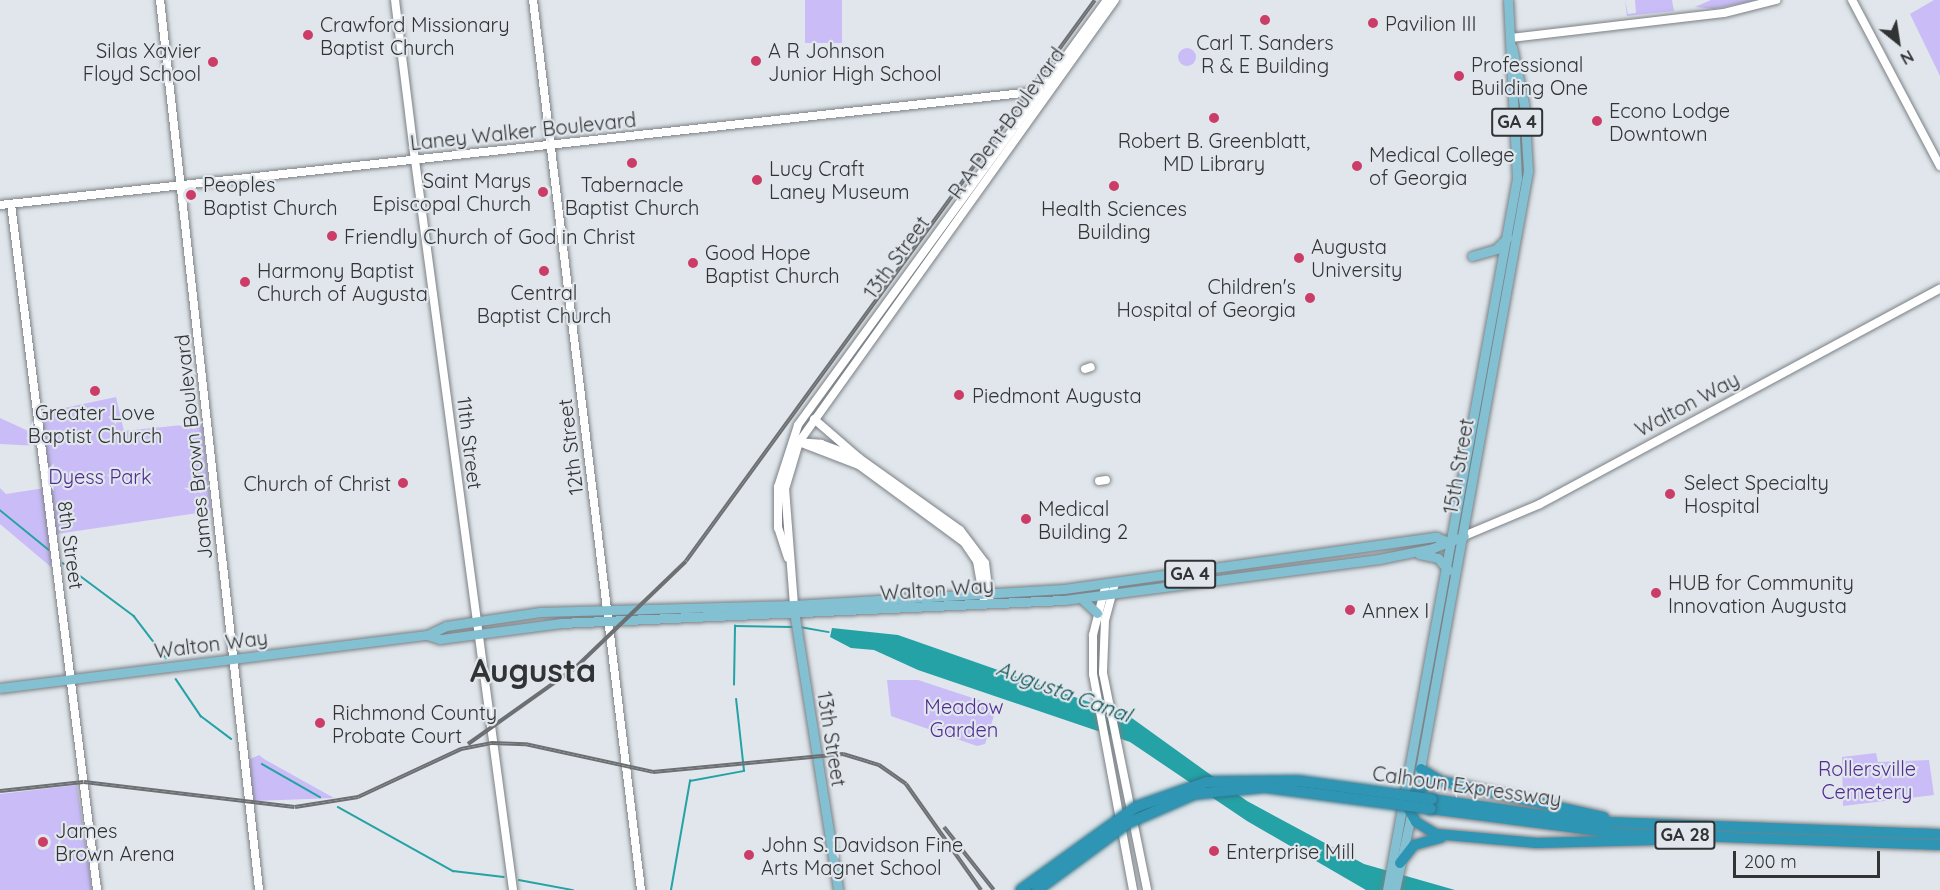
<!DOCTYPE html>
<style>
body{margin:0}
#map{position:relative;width:1940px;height:890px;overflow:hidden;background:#e0e6eb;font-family:Quicksand,sans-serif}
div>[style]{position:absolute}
.green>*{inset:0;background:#c9bcf7;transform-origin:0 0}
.round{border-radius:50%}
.water>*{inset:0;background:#25a2a5}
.stream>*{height:1.5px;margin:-0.75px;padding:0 0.75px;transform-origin:0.75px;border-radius:0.75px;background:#25a2a5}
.roads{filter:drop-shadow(0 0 2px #7b8085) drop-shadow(0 0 2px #7b8085)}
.tertiary>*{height:8px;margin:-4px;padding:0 4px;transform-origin:4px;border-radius:4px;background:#fff}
.secondary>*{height:8px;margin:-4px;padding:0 4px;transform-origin:4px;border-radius:4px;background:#fff}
.primary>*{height:9px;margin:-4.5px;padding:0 4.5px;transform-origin:4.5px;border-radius:4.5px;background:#82c0d2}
.motorway>*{height:10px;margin:-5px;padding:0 5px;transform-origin:5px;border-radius:5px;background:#2e96b4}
.rail>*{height:4px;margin-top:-2px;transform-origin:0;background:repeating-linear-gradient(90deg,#e0e6eb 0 4.5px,#6d7073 0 9px);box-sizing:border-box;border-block:2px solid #6d7073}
.bridges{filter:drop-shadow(0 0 2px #2f7388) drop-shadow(0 0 2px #2f7388)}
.motorway-bridge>*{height:10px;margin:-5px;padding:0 5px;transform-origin:5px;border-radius:5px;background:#2e96b4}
.dots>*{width:16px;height:16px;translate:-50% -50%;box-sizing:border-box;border:3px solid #e0e6eb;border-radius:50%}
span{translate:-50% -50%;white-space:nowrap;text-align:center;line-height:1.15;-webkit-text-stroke:4.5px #e0e6eb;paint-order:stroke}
.shield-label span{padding:2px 4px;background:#e0e6eb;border:2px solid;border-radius:4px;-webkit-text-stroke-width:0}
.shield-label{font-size:18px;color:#313335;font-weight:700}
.poi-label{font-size:20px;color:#313335}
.left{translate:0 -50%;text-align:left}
.right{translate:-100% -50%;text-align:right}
.street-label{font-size:20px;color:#313335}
.park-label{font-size:20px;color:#512d93}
.water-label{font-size:21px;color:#0a5051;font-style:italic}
.town-label{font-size:32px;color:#313335;font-weight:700}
.north{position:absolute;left:1868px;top:12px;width:60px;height:60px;-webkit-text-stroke:4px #e0e6eb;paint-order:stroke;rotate:150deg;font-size:16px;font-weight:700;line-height:24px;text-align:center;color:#313335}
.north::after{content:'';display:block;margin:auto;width:21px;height:27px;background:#313335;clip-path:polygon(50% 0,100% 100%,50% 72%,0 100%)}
.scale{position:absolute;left:1733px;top:851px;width:147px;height:27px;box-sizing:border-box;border:3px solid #313335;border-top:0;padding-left:8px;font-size:18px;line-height:21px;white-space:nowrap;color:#313335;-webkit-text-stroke:4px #e0e6eb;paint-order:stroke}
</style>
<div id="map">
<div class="green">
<div style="left:805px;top:0;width:37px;height:43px"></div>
<div style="clip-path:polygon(1625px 0,1628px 14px,1636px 13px,1635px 0,1672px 0,1674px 11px,1627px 16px)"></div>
<div style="clip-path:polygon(1711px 0,1756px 0,1714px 9px,1695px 7px)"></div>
<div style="clip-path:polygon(1934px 0,1940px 0,1940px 76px,1910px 14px)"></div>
<div class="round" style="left:1178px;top:48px;width:18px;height:18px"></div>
<div style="clip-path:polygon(116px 397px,124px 431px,202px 423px,211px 511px,50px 535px,51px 567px,0 524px,0 488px,6px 494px,51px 487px,41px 413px)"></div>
<div style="clip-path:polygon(0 418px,37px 435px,39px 446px,0 444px)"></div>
<div style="clip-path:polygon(887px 680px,918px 680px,997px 706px,985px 744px,977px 746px,891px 716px)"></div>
<div style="clip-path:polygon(1876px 753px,1878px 762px,1929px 760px,1934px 795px,1843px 806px,1842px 757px)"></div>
<div style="clip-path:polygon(259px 755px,264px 759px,334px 798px,252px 801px,250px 759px)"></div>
<div style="clip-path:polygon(77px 785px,92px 890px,0 890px,0 794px)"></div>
</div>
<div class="water">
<div style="clip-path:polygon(832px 628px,898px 635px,1129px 716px,1247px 801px,1364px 864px,1455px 890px,1366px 890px,1247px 821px,1130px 742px,918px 670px,874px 650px,851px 648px,830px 637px)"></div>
</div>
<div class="stream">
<div style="left:0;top:510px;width:63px;rotate:39.2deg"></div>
<div style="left:63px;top:563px;width:89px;rotate:36.7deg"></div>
<div style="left:134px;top:616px;width:53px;rotate:52.7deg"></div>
<div style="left:800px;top:627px;width:29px;rotate:10deg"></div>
<div style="left:176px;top:679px;width:45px;rotate:56deg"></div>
<div style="left:201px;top:716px;width:38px;rotate:37deg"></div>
<div style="left:734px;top:685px;width:59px;rotate:-89deg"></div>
<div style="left:735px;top:626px;width:57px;rotate:1deg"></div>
<div style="left:262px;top:764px;width:67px;rotate:29.6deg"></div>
<div style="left:338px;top:807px;width:132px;rotate:29.1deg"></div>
<div style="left:453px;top:871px;width:51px;rotate:6.7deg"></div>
<div style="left:519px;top:880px;width:55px;rotate:10.5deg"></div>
<div style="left:671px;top:890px;width:111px;rotate:-80.1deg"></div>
<div style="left:690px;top:781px;width:55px;rotate:-10.5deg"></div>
<div style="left:744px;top:771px;width:72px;rotate:-96.3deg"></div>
</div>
<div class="roads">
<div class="tertiary">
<div style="left:160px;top:0;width:895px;rotate:83.65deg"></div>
<div style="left:395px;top:0;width:161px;rotate:82.9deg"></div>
<div style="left:533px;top:0;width:897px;rotate:83.08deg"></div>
<div style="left:1852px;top:0;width:188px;rotate:62.1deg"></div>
<div style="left:1511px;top:38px;width:214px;rotate:-6.7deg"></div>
<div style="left:1724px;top:13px;width:54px;rotate:-14deg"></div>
<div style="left:11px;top:204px;width:691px;rotate:82.85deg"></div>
<div style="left:1085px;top:369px;width:6px;rotate:-18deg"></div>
<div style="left:795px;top:442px;width:26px;rotate:4deg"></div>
<div style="left:821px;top:444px;width:40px;rotate:20.2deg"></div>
<div style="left:859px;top:458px;width:124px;rotate:35.5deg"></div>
<div style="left:960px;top:530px;width:41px;rotate:52.9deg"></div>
<div style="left:985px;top:563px;width:41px;rotate:83deg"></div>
<div style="left:799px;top:442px;width:64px;rotate:21deg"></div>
<div style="left:859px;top:465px;width:130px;rotate:36.3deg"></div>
<div style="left:964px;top:542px;width:23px;rotate:56deg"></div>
<div style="left:977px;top:561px;width:39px;rotate:80deg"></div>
<div style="left:1099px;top:481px;width:7px;rotate:-8deg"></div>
</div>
<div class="secondary">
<div style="left:415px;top:160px;width:737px;rotate:82.35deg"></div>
<div style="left:0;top:205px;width:1056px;rotate:-6.25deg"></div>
<div style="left:814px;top:419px;width:60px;rotate:40.9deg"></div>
<div style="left:1464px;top:536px;width:82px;rotate:-22.8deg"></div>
<div style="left:1540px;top:504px;width:454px;rotate:-28.3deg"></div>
<div style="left:788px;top:558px;width:32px;rotate:-108deg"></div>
<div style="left:778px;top:528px;width:41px;rotate:-90deg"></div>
<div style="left:778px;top:487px;width:65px;rotate:-72.1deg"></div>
<div style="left:798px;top:425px;width:525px;rotate:-53.98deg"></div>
<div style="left:1115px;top:583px;width:38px;rotate:105deg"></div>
<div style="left:1105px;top:620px;width:53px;rotate:92.2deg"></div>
<div style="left:1103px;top:673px;width:221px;rotate:78.5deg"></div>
<div style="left:1106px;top:584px;width:53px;rotate:104.3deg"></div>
<div style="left:1093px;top:635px;width:39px;rotate:90deg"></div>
<div style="left:1093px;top:674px;width:220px;rotate:79.5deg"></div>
<div style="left:794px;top:605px;width:116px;rotate:-94.4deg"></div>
<div style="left:785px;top:489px;width:49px;rotate:-73.4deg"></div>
<div style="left:799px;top:442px;width:543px;rotate:-54.44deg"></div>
</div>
<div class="primary">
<div style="left:1472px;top:256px;width:25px;rotate:-16deg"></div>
<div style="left:1496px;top:249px;width:16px;rotate:-45deg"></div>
<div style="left:1419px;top:554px;width:19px;rotate:12deg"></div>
<div style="left:1438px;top:558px;width:16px;rotate:50deg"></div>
<div style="left:1081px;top:598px;width:22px;rotate:43deg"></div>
<div style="left:794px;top:611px;width:282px;rotate:81deg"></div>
<div style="left:427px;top:635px;width:14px;rotate:17deg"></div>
<div style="left:440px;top:639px;width:122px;rotate:-7.5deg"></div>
<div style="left:561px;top:623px;width:504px;rotate:-2.62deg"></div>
<div style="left:1064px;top:600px;width:318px;rotate:-7.4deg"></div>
<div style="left:1379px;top:559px;width:55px;rotate:-11.5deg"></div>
<div style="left:1433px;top:548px;width:33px;rotate:-21deg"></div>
<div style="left:0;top:688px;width:430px;rotate:-7.1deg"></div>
<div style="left:427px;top:635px;width:21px;rotate:-25deg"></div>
<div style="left:446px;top:626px;width:95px;rotate:-8.5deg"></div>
<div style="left:540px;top:612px;width:254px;rotate:-1.6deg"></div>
<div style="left:794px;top:605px;width:270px;rotate:-3.4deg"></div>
<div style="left:1064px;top:589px;width:376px;rotate:-8deg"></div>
<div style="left:1436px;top:537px;width:11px;rotate:22deg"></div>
<div style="left:1415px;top:797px;width:636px;rotate:-79.77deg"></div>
<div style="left:1528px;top:171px;width:67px;rotate:-93.4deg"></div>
<div style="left:1524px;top:104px;width:58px;rotate:-101.9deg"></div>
<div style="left:1387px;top:890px;width:724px;rotate:-79.65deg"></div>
<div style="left:1517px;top:178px;width:178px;rotate:-92.9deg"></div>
<div style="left:1395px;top:890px;width:82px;rotate:-78deg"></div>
</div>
<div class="motorway">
<div style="left:1421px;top:769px;width:23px;rotate:31deg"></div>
<div style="left:1441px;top:781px;width:167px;rotate:12.5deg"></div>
<div style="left:1441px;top:781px;width:12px;rotate:171deg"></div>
<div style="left:1429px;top:783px;width:31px;rotate:144deg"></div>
<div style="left:1404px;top:801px;width:24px;rotate:60deg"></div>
<div style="left:1416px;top:822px;width:23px;rotate:31deg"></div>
<div style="left:1436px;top:834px;width:101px;rotate:5.1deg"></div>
<div style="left:1537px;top:843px;width:116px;rotate:-1.5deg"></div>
<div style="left:1432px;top:799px;width:151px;rotate:8.4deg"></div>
<div style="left:1581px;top:821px;width:359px;rotate:2.1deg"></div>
<div style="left:1431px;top:809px;width:186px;rotate:7.4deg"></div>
<div style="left:1615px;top:833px;width:325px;rotate:2.1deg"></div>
<div style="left:1400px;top:863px;width:23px;rotate:-52deg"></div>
<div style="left:1414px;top:845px;width:28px;rotate:-15deg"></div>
</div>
</div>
<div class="rail">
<div style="left:468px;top:744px;width:131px;rotate:-35.4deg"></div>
<div style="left:575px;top:668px;width:154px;rotate:-43.9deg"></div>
<div style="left:686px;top:561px;width:694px;rotate:-53.91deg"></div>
<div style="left:0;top:791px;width:84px;rotate:-6.1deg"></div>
<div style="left:84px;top:782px;width:212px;rotate:6.8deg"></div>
<div style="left:295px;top:807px;width:64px;rotate:-9deg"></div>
<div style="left:358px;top:797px;width:114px;rotate:-25deg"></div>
<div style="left:461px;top:749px;width:32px;rotate:-11deg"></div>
<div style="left:492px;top:743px;width:33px;rotate:2deg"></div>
<div style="left:525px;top:744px;width:131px;rotate:12.3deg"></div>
<div style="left:653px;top:772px;width:191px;rotate:-5.4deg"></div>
<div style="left:843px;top:754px;width:38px;rotate:17deg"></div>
<div style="left:879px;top:765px;width:33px;rotate:35deg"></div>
<div style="left:906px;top:784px;width:130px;rotate:54.7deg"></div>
<div style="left:944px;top:827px;width:80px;rotate:51.6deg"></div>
</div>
<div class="bridges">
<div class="motorway-bridge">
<div style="left:1021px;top:890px;width:142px;rotate:-35.8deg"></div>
<div style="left:1136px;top:807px;width:75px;rotate:-19.4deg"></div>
<div style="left:1207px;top:782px;width:91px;rotate:-0.6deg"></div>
<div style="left:1298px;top:781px;width:135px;rotate:7.7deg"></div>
<div style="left:1037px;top:890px;width:113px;rotate:-36.4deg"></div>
<div style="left:1128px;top:823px;width:72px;rotate:-23.7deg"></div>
<div style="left:1194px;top:794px;width:71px;rotate:-5.6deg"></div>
<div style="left:1265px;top:787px;width:167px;rotate:7.5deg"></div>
</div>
</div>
<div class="dots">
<div style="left:1265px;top:20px;background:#cb3d66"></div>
<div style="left:1373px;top:23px;background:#cb3d66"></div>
<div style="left:308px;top:35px;background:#cb3d66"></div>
<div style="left:756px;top:61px;background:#cb3d66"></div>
<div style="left:213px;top:62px;background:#cb3d66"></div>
<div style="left:1459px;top:76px;background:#cb3d66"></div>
<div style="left:1214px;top:118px;background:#cb3d66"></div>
<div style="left:1597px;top:121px;background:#cb3d66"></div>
<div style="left:632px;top:163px;background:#cb3d66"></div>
<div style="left:1357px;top:166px;background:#cb3d66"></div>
<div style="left:757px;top:180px;background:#cb3d66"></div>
<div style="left:1114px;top:186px;background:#cb3d66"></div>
<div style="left:543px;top:192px;background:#cb3d66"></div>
<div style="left:191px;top:195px;background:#cb3d66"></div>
<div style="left:332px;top:236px;background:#cb3d66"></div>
<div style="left:1299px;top:258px;background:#cb3d66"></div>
<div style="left:693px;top:263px;background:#cb3d66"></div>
<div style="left:544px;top:271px;background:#cb3d66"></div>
<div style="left:245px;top:282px;background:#cb3d66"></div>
<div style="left:1310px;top:298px;background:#cb3d66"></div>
<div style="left:95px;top:391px;background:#cb3d66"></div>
<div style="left:959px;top:395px;background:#cb3d66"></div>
<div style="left:403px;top:483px;background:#cb3d66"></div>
<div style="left:1670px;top:494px;background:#cb3d66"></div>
<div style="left:1026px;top:519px;background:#cb3d66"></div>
<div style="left:1656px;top:593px;background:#cb3d66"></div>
<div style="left:1350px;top:610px;background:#cb3d66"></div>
<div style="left:320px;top:723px;background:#cb3d66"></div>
<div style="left:43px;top:842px;background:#cb3d66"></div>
<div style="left:1214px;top:851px;background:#cb3d66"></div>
<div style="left:749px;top:855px;background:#cb3d66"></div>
</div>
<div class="shield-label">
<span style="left:1517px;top:122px">GA 4</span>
<span style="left:1190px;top:574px">GA 4</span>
<span style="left:1685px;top:835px">GA 28</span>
</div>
<div class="poi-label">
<span class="left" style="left:1385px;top:23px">Pavilion III</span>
<span class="left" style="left:320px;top:36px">Crawford Missionary<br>Baptist Church</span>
<span style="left:1265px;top:54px">Carl T. Sanders<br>R &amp; E Building</span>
<span class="left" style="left:768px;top:62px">A R Johnson<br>Junior High School</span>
<span class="right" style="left:201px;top:62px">Silas Xavier<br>Floyd School</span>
<span class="left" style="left:1471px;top:76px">Professional<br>Building One</span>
<span class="left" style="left:1609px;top:122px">Econo Lodge<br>Downtown</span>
<span style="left:1214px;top:152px">Robert B. Greenblatt,<br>MD Library</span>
<span class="left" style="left:1369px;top:166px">Medical College<br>of Georgia</span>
<span class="left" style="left:769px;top:180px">Lucy Craft<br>Laney Museum</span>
<span class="right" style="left:531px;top:192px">Saint Marys<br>Episcopal Church</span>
<span class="left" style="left:203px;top:196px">Peoples<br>Baptist Church</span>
<span style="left:632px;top:196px">Tabernacle<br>Baptist Church</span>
<span style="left:1114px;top:220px">Health Sciences<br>Building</span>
<span class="left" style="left:344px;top:236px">Friendly Church of God in Christ</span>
<span class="left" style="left:1311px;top:258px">Augusta<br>University</span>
<span class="left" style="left:705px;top:264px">Good Hope<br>Baptist Church</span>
<span class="left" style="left:257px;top:282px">Harmony Baptist<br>Church of Augusta</span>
<span class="right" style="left:1296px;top:298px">Children's<br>Hospital of Georgia</span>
<span style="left:544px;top:304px">Central<br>Baptist Church</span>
<span class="left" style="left:972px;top:395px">Piedmont Augusta</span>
<span style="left:95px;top:424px">Greater Love<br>Baptist Church</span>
<span class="left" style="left:1684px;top:494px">Select Specialty<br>Hospital</span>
<span class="right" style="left:391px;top:483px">Church of Christ</span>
<span class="left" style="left:1038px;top:520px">Medical<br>Building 2</span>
<span class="left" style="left:1668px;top:594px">HUB for Community<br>Innovation Augusta</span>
<span class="left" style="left:1362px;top:610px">Annex I</span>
<span class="left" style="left:332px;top:724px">Richmond County<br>Probate Court</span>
<span class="left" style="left:55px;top:842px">James<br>Brown Arena</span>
<span class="left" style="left:761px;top:856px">John S. Davidson Fine<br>Arts Magnet School</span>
<span class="left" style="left:1226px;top:851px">Enterprise Mill</span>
</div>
<div class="street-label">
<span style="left:1006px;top:123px;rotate:-54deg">R A Dent Boulevard</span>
<span style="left:523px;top:131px;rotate:-6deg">Laney Walker Boulevard</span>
<span style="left:896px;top:257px;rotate:-54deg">13th Street</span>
<span style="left:1687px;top:404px;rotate:-28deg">Walton Way</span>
<span style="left:470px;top:443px;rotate:83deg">11th Street</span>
<span style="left:193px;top:447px;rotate:-96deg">James Brown Boulevard</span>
<span style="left:570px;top:447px;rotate:-97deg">12th Street</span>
<span style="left:1458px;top:466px;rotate:-80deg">15th Street</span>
<span style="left:71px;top:545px;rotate:82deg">8th Street</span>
<span style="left:937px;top:589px;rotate:-4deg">Walton Way</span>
<span style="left:211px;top:644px;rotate:-7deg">Walton Way</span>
<span style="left:832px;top:739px;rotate:81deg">13th Street</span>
<span style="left:1467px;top:786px;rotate:8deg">Calhoun Expressway</span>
</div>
<div class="park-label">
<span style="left:100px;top:476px">Dyess Park</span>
<span style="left:964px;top:718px">Meadow<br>Garden</span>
<span style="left:1867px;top:780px">Rollersville<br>Cemetery</span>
</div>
<div class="water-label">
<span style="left:1064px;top:691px;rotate:20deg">Augusta Canal</span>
</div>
<div class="town-label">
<span style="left:533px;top:670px">Augusta</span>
</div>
<div class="north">N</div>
<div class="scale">200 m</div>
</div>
